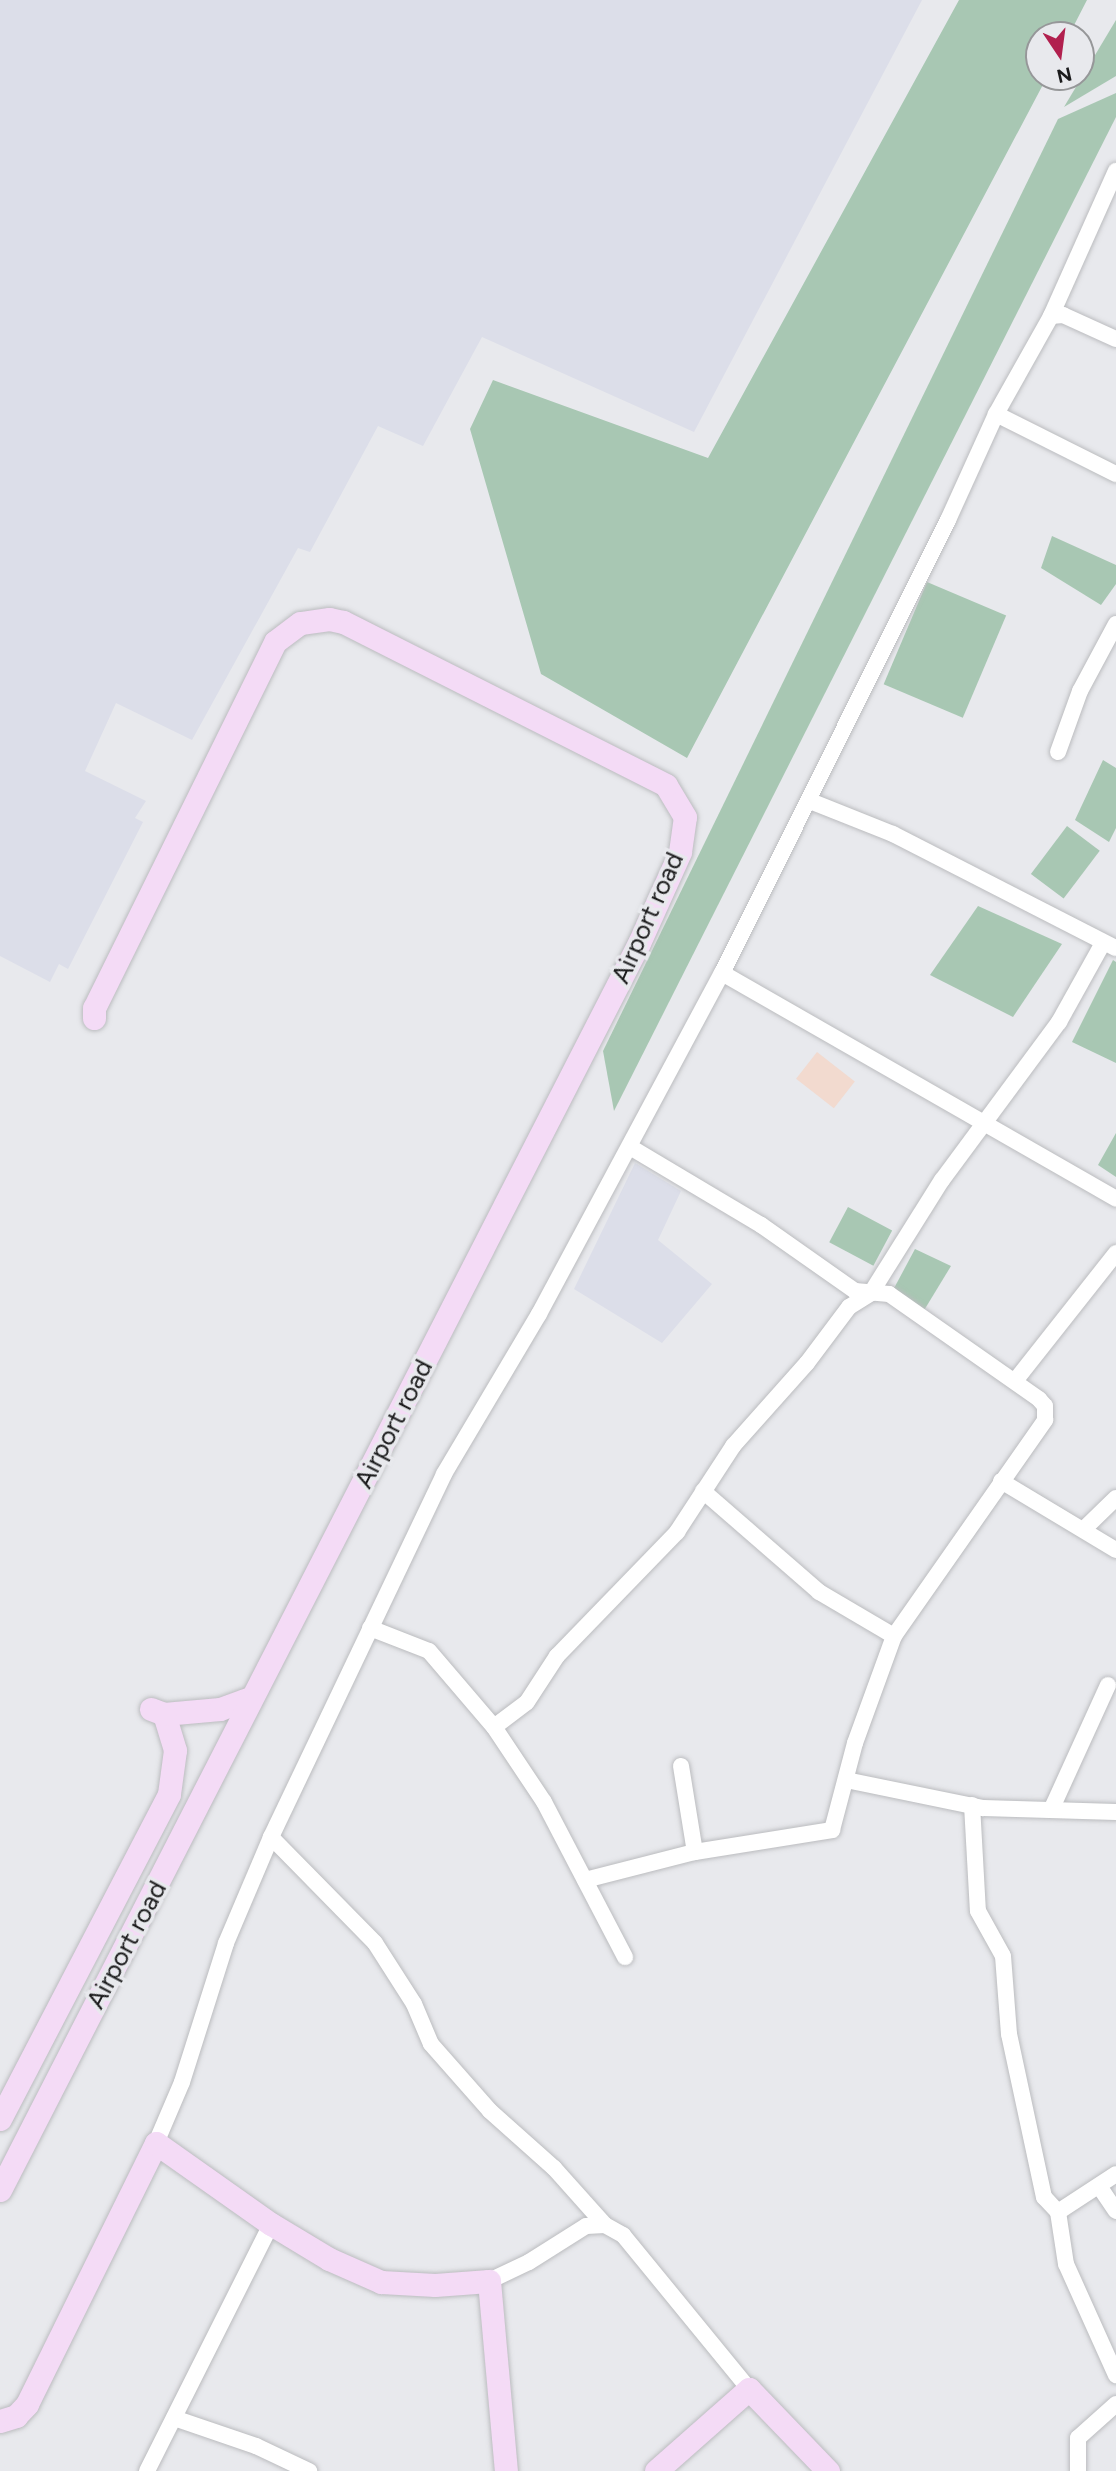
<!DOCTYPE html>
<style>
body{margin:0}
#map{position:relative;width:1116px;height:2471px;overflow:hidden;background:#e8e9ed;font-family:Figtree,sans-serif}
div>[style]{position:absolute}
.commercial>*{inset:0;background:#f2dacf;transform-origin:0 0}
.built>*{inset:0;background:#dcdee9}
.green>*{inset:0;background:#a8c7b3;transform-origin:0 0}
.roads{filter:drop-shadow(0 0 2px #bbbcbf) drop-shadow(0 0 2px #bbbcbf)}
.minor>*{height:16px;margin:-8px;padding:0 8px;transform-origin:8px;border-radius:8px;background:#fff}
.secondary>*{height:23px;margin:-11.5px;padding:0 11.5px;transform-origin:11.5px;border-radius:11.5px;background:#f4dbf6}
span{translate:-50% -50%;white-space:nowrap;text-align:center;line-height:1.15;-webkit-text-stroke:7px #e8e9ed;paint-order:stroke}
.street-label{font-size:26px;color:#1b1b1c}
.north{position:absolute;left:1025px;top:21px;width:70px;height:70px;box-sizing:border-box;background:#e8e9ed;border:2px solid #969799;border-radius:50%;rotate:167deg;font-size:19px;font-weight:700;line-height:28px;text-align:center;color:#1b1b1c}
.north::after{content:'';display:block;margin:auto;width:24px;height:32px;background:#b1204e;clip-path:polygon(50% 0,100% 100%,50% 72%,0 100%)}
</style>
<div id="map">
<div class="commercial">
<div style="left:817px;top:1052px;width:48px;height:34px;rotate:38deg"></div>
</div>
<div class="built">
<div style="clip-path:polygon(0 0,922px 0,694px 432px,482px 337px,423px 446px,378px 426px,310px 552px,298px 548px,192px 740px,116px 703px,85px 771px,146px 801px,135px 818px,143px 822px,68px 969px,59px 964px,50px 982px,0 956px)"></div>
<div style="clip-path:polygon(635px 1163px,681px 1191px,658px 1240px,712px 1284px,662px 1343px,574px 1289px)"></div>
</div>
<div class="green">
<div style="clip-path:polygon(959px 0,1087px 0,1069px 35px,1039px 35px,1039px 77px,1047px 77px,687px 758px,541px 674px,470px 429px,493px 380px,708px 458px)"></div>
<div style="clip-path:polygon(1116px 20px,1116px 76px,1064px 107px)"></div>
<div style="clip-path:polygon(1116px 93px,1116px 117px,614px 1111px,603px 1051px,1058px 119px)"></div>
<div style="clip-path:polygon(1052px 536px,1116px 565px,1116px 584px,1101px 605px,1041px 568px)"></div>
<div style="left:927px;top:582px;width:86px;height:111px;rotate:23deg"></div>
<div style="clip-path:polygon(1103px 760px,1116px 768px,1116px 828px,1109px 842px,1075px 820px)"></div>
<div style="left:1067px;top:826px;width:41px;height:60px;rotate:37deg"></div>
<div style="clip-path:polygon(978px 906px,1062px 944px,1013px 1017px,930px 975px)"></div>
<div style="clip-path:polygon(1113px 960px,1116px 962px,1116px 1063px,1072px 1042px)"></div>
<div style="clip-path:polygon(1116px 1133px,1116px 1177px,1098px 1165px)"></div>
<div style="left:848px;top:1207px;width:50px;height:40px;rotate:28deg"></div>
<div style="clip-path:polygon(915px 1249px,951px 1266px,923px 1312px,892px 1292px)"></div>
</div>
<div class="roads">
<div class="minor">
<div style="left:1051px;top:316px;width:12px;rotate:-5deg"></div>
<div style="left:1063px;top:315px;width:58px;rotate:24.4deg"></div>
<div style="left:996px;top:414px;width:134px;rotate:26.6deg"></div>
<div style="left:1058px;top:752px;width:65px;rotate:-70.2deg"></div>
<div style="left:1080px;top:691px;width:76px;rotate:-61.8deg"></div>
<div style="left:810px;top:801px;width:89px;rotate:21.7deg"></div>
<div style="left:893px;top:834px;width:250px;rotate:27.1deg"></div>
<div style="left:722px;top:973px;width:454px;rotate:29.8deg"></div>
<div style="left:1015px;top:1381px;width:163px;rotate:-51.7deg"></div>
<div style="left:1001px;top:1481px;width:134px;rotate:31deg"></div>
<div style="left:703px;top:1491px;width:154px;rotate:41deg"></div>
<div style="left:819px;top:1592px;width:87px;rotate:30.4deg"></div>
<div style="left:1085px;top:1528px;width:43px;rotate:-44.1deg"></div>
<div style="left:370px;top:1628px;width:63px;rotate:21.3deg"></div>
<div style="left:429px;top:1651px;width:100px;rotate:49.5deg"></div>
<div style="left:494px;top:1727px;width:90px;rotate:56.3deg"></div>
<div style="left:544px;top:1802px;width:175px;rotate:62.4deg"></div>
<div style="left:494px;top:1727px;width:41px;rotate:-37.1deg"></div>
<div style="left:527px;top:1702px;width:55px;rotate:-56.9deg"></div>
<div style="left:557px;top:1656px;width:173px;rotate:-45.9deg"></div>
<div style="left:677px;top:1532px;width:103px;rotate:-56.9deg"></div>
<div style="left:733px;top:1446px;width:111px;rotate:-48.3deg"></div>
<div style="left:807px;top:1363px;width:70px;rotate:-53.1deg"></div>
<div style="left:849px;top:1307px;width:26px;rotate:-32deg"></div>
<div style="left:871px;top:1293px;width:133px;rotate:-57.9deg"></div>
<div style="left:942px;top:1180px;width:197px;rotate:-53.5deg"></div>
<div style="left:1059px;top:1022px;width:90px;rotate:-60.9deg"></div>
<div style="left:681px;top:1766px;width:87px;rotate:80.8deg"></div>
<div style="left:846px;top:1780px;width:140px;rotate:11.6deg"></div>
<div style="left:983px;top:1808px;width:133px;rotate:1.7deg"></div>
<div style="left:972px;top:1805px;width:106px;rotate:86.8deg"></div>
<div style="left:978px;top:1911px;width:51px;rotate:60.9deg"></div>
<div style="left:1003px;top:1956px;width:78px;rotate:85.6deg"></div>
<div style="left:1009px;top:2034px;width:167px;rotate:77.9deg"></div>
<div style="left:1044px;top:2197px;width:21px;rotate:47deg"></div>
<div style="left:1058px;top:2212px;width:53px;rotate:81.3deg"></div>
<div style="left:1066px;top:2264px;width:122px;rotate:65.8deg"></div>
<div style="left:1052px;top:1808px;width:135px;rotate:-65.5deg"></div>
<div style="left:271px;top:1837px;width:148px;rotate:45.5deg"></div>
<div style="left:375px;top:1943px;width:72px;rotate:57.4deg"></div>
<div style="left:414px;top:2004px;width:43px;rotate:67deg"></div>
<div style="left:431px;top:2044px;width:89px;rotate:48.6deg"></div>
<div style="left:490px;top:2111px;width:86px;rotate:41.7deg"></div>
<div style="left:554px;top:2168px;width:76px;rotate:48.2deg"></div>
<div style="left:585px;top:1880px;width:114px;rotate:-14.3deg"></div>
<div style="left:695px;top:1852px;width:139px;rotate:-9.1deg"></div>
<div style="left:832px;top:1830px;width:90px;rotate:-75.2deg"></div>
<div style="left:855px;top:1743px;width:114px;rotate:-70deg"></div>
<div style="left:894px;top:1636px;width:264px;rotate:-55deg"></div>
<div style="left:1045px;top:1420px;width:14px;rotate:-90deg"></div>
<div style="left:1045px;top:1406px;width:9px;rotate:-131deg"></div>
<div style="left:1039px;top:1399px;width:183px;rotate:-145deg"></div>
<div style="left:889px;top:1294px;width:34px;rotate:-175deg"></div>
<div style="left:855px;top:1291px;width:115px;rotate:-144.9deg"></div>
<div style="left:761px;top:1225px;width:152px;rotate:-149.2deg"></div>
<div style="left:156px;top:2143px;width:66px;rotate:-66.9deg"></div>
<div style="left:182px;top:2082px;width:146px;rotate:-72.4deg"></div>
<div style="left:226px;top:1943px;width:115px;rotate:-67deg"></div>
<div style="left:271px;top:1837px;width:402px;rotate:-64.5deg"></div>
<div style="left:444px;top:1474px;width:186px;rotate:-59.3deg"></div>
<div style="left:539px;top:1314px;width:387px;rotate:-61.8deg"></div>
<div style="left:722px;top:973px;width:506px;rotate:-63.49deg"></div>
<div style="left:948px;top:520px;width:116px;rotate:-65.6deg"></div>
<div style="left:996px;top:414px;width:112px;rotate:-60.7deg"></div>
<div style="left:1051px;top:316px;width:159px;rotate:-65.9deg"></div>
<div style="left:1099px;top:2186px;width:30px;rotate:56deg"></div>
<div style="left:1058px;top:2212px;width:69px;rotate:-33.2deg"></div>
<div style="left:489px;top:2281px;width:44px;rotate:-25.4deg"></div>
<div style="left:529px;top:2262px;width:67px;rotate:-32.3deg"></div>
<div style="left:586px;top:2226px;width:19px;rotate:-3deg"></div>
<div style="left:605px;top:2225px;width:21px;rotate:29deg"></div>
<div style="left:623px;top:2235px;width:199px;rotate:50.7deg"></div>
<div style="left:174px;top:2418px;width:87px;rotate:18.9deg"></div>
<div style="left:256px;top:2446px;width:59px;rotate:25.3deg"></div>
<div style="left:147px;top:2471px;width:276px;rotate:-63.3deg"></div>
<div style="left:1078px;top:2471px;width:33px;rotate:-90deg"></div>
<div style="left:1078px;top:2438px;width:51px;rotate:-41.8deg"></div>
</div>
<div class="secondary">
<div style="left:164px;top:1714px;width:56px;rotate:-5.1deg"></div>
<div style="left:220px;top:1709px;width:33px;rotate:-20deg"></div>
<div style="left:0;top:2119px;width:366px;rotate:-62.5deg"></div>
<div style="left:169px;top:1794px;width:44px;rotate:-82.2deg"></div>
<div style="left:175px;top:1750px;width:38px;rotate:-107deg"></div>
<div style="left:164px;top:1714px;width:14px;rotate:-159deg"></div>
<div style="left:0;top:2190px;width:1401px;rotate:-62.87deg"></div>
<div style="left:639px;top:943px;width:100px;rotate:-65.7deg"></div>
<div style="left:680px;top:852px;width:35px;rotate:-82deg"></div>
<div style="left:685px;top:817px;width:37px;rotate:-121deg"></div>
<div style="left:666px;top:785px;width:362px;rotate:-153.2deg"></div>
<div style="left:343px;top:622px;width:14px;rotate:-168deg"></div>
<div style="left:329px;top:619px;width:29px;rotate:172deg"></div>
<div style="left:300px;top:623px;width:31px;rotate:143deg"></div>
<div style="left:275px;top:642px;width:408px;rotate:116.3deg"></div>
<div style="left:94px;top:1008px;width:10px;rotate:90deg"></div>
<div style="left:0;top:2421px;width:17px;rotate:-17deg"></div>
<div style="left:16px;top:2416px;width:16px;rotate:-47deg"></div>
<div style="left:27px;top:2404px;width:291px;rotate:-63.7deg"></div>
<div style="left:156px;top:2143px;width:141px;rotate:35.2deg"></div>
<div style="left:271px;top:2224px;width:68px;rotate:31.1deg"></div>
<div style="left:329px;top:2259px;width:57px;rotate:23.9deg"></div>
<div style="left:381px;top:2282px;width:54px;rotate:3.2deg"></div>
<div style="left:435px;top:2285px;width:54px;rotate:-4.2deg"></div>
<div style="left:489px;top:2281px;width:191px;rotate:84.9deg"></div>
<div style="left:656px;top:2471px;width:124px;rotate:-41.4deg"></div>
<div style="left:749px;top:2389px;width:114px;rotate:46.1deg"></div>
</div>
</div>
<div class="street-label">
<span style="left:648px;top:918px;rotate:-66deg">Airport road</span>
<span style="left:394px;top:1424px;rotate:-63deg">Airport road</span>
<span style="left:127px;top:1945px;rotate:-62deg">Airport road</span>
</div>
<div class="north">N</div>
</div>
